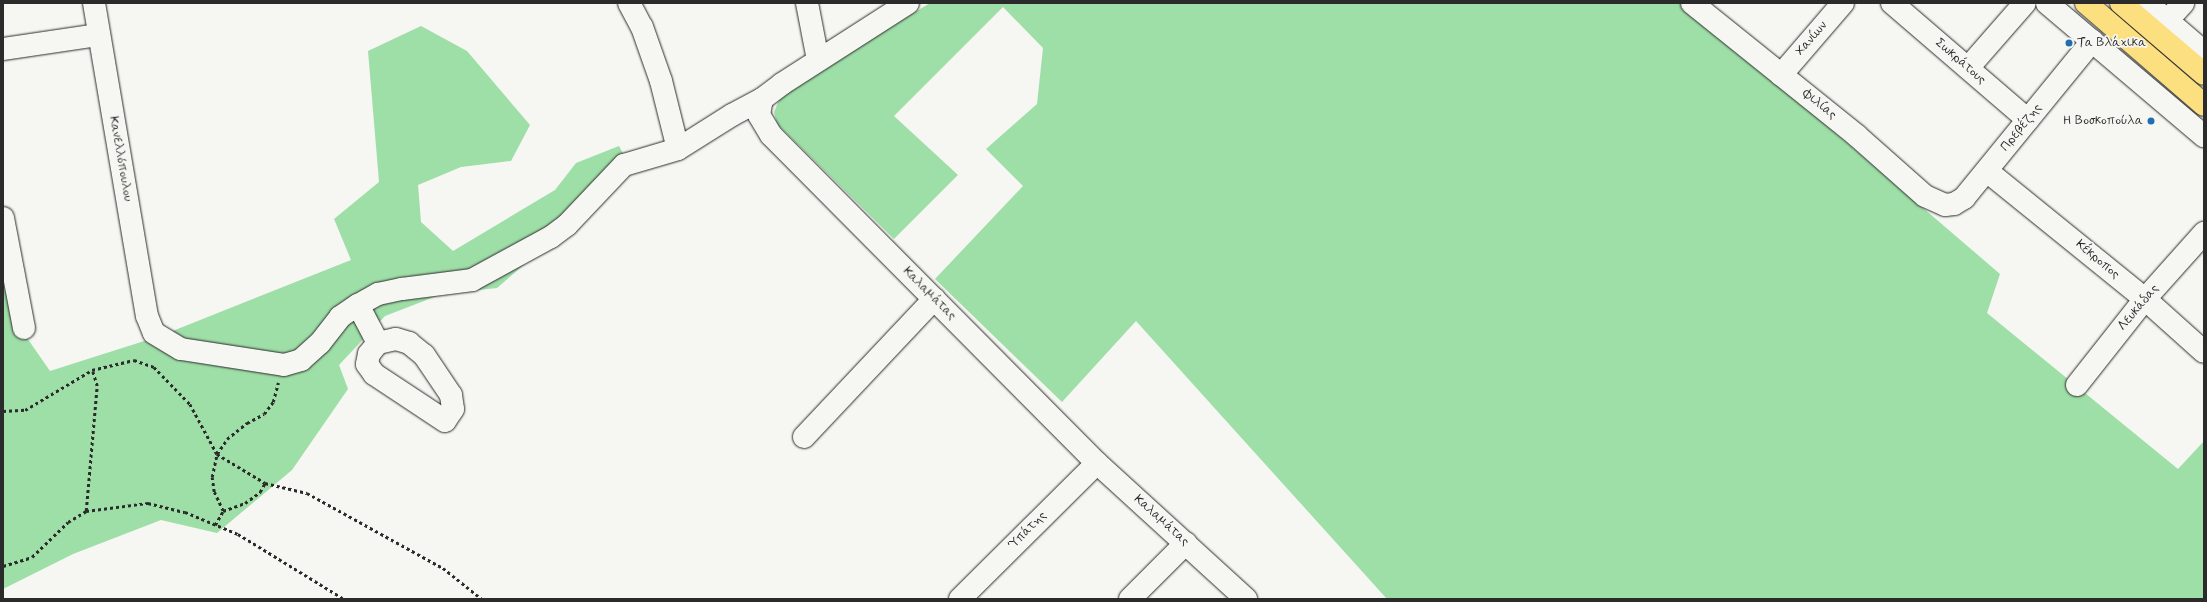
<!DOCTYPE html>
<meta charset="utf-8">
<style>
body{margin:0}
#map{position:relative;width:2207px;height:602px;overflow:hidden;background:#f6f6f2;font-family:Mynerve,sans-serif}
div>[style]{position:absolute}
.green>*{inset:0;background:#9edea7}
.path>*{height:2.5px;margin-top:-1.25px;transform-origin:0;background:repeating-linear-gradient(90deg,#2b2b2b 0 3px,transparent 0 6px)}
.roads{filter:drop-shadow(0 0 1px #2b2b2b) drop-shadow(0 0 1px #2b2b2b)}
.minor>*{height:22px;margin:-11px;padding:0 11px;transform-origin:11px;border-radius:11px;background:#f6f6f2}
.major>*{height:22px;margin:-11px;padding:0 11px;transform-origin:11px;border-radius:11px;background:#fce080}
.dots>*{width:11px;height:11px;translate:-50% -50%;box-sizing:border-box;border:2px solid #f6f6f2;border-radius:50%}
span{translate:-50% -50%;white-space:nowrap;text-align:center;line-height:1.15;-webkit-text-stroke:3.5px #f6f6f2;paint-order:stroke}
.street-label{font-size:13px;color:#2b2b2b}
.poi-label{font-size:13px;color:#2b2b2b}
.left{translate:0 -50%;text-align:left}
.right{translate:-100% -50%;text-align:right}
.frame{position:absolute;inset:0;border:4px solid #2b2b2b;pointer-events:none}
</style>
<div id="map">
<div class="green">
<div style="clip-path:polygon(930px 3px,1684px 3px,2000px 274px,1987px 313px,2178px 469px,2204px 441px,2204px 599px,1387px 599px,1136px 321px,1062px 402px,935px 279px,1023px 186px,986px 149px,1037px 104px,1043px 48px,1003px 7px,894px 116px,958px 175px,894px 239px,777px 124px,774px 112px,780px 98px,813px 74px)"></div>
<div style="clip-path:polygon(421px 26px,467px 51px,530px 125px,511px 161px,461px 167px,418px 185px,421px 222px,453px 251px,555px 190px,576px 163px,619px 146px,626px 159px,614px 186px,497px 288px,442px 294px,385px 316px,339px 365px,348px 389px,292px 470px,217px 533px,161px 520px,73px 554px,3px 589px,3px 248px,18px 325px,50px 371px,160px 336px,351px 260px,334px 219px,379px 182px,368px 51px)"></div>
</div>
<div class="path">
<div style="left:3px;top:411px;width:22px;rotate:-3deg"></div>
<div style="left:25px;top:410px;width:78px;rotate:-30.8deg"></div>
<div style="left:92px;top:370px;width:43px;rotate:-13.4deg"></div>
<div style="left:134px;top:360px;width:21px;rotate:19deg"></div>
<div style="left:154px;top:367px;width:52px;rotate:45.8deg"></div>
<div style="left:190px;top:404px;width:57px;rotate:61.6deg"></div>
<div style="left:217px;top:454px;width:56px;rotate:31.1deg"></div>
<div style="left:265px;top:483px;width:43px;rotate:13.4deg"></div>
<div style="left:307px;top:493px;width:155px;rotate:28.9deg"></div>
<div style="left:443px;top:568px;width:50px;rotate:38.5deg"></div>
<div style="left:86px;top:511px;width:125px;rotate:-85deg"></div>
<div style="left:97px;top:386px;width:17px;rotate:-107deg"></div>
<div style="left:223px;top:511px;width:21px;rotate:-115deg"></div>
<div style="left:214px;top:492px;width:15px;rotate:-98deg"></div>
<div style="left:212px;top:477px;width:24px;rotate:-78deg"></div>
<div style="left:217px;top:454px;width:18px;rotate:-56deg"></div>
<div style="left:227px;top:439px;width:26px;rotate:-39deg"></div>
<div style="left:247px;top:423px;width:19px;rotate:-28deg"></div>
<div style="left:264px;top:414px;width:15px;rotate:-53deg"></div>
<div style="left:273px;top:402px;width:20px;rotate:-75deg"></div>
<div style="left:215px;top:525px;width:16px;rotate:-60deg"></div>
<div style="left:223px;top:511px;width:23px;rotate:-20deg"></div>
<div style="left:245px;top:503px;width:19px;rotate:-36deg"></div>
<div style="left:260px;top:492px;width:10px;rotate:-61deg"></div>
<div style="left:3px;top:566px;width:30px;rotate:-17deg"></div>
<div style="left:32px;top:557px;width:50px;rotate:-44.2deg"></div>
<div style="left:68px;top:522px;width:21px;rotate:-31deg"></div>
<div style="left:86px;top:511px;width:63px;rotate:-7.4deg"></div>
<div style="left:148px;top:503px;width:38px;rotate:14deg"></div>
<div style="left:185px;top:512px;width:57px;rotate:22.5deg"></div>
<div style="left:238px;top:534px;width:124px;rotate:31.5deg"></div>
</div>
<div class="roads">
<div class="minor">
<div style="left:94px;top:3px;width:317px;rotate:80.4deg"></div>
<div style="left:147px;top:316px;width:18px;rotate:68deg"></div>
<div style="left:154px;top:333px;width:31px;rotate:31deg"></div>
<div style="left:181px;top:349px;width:104px;rotate:8.8deg"></div>
<div style="left:284px;top:365px;width:18px;rotate:-16deg"></div>
<div style="left:301px;top:360px;width:25px;rotate:-42deg"></div>
<div style="left:320px;top:343px;width:33px;rotate:-52deg"></div>
<div style="left:340px;top:317px;width:22px;rotate:-34deg"></div>
<div style="left:358px;top:305px;width:43px;rotate:62.2deg"></div>
<div style="left:629px;top:3px;width:27px;rotate:62deg"></div>
<div style="left:642px;top:27px;width:57px;rotate:70.6deg"></div>
<div style="left:661px;top:81px;width:70px;rotate:76deg"></div>
<div style="left:807px;top:3px;width:58px;rotate:79.1deg"></div>
<div style="left:908px;top:3px;width:150px;rotate:147.3deg"></div>
<div style="left:782px;top:84px;width:25px;rotate:143deg"></div>
<div style="left:762px;top:99px;width:16px;rotate:101deg"></div>
<div style="left:759px;top:115px;width:23px;rotate:59deg"></div>
<div style="left:771px;top:135px;width:462px;rotate:45.2deg"></div>
<div style="left:1097px;top:463px;width:202px;rotate:42.4deg"></div>
<div style="left:1692px;top:3px;width:211px;rotate:38.8deg"></div>
<div style="left:1856px;top:135px;width:92px;rotate:41.5deg"></div>
<div style="left:1925px;top:196px;width:22px;rotate:24deg"></div>
<div style="left:1945px;top:205px;width:9px;rotate:-6deg"></div>
<div style="left:1954px;top:204px;width:12px;rotate:-31deg"></div>
<div style="left:1964px;top:198px;width:203px;rotate:-50.8deg"></div>
<div style="left:1892px;top:3px;width:179px;rotate:40.7deg"></div>
<div style="left:2047px;top:3px;width:206px;rotate:40.3deg"></div>
<div style="left:2147px;top:3px;width:75px;rotate:40.7deg"></div>
<div style="left:2157px;top:32px;width:39px;rotate:-48deg"></div>
<div style="left:3px;top:49px;width:96px;rotate:-8.4deg"></div>
<div style="left:1968px;top:68px;width:86px;rotate:-48.8deg"></div>
<div style="left:1781px;top:75px;width:95px;rotate:-49.3deg"></div>
<div style="left:1987px;top:171px;width:203px;rotate:39deg"></div>
<div style="left:2145px;top:299px;width:79px;rotate:41.9deg"></div>
<div style="left:3px;top:218px;width:112px;rotate:79.2deg"></div>
<div style="left:358px;top:305px;width:23px;rotate:-29deg"></div>
<div style="left:378px;top:294px;width:25px;rotate:-12deg"></div>
<div style="left:402px;top:289px;width:71px;rotate:-7.3deg"></div>
<div style="left:472px;top:280px;width:90px;rotate:-28.6deg"></div>
<div style="left:551px;top:237px;width:20px;rotate:-37deg"></div>
<div style="left:567px;top:225px;width:83px;rotate:-46.5deg"></div>
<div style="left:624px;top:165px;width:56px;rotate:-16.5deg"></div>
<div style="left:678px;top:149px;width:64px;rotate:-32.2deg"></div>
<div style="left:732px;top:115px;width:34px;rotate:-28deg"></div>
<div style="left:396px;top:339px;width:14px;rotate:17deg"></div>
<div style="left:409px;top:343px;width:19px;rotate:39deg"></div>
<div style="left:424px;top:355px;width:48px;rotate:56deg"></div>
<div style="left:451px;top:395px;width:14px;rotate:82deg"></div>
<div style="left:453px;top:409px;width:14px;rotate:124deg"></div>
<div style="left:445px;top:421px;width:85px;rotate:-146.5deg"></div>
<div style="left:374px;top:374px;width:12px;rotate:-125deg"></div>
<div style="left:367px;top:364px;width:10px;rotate:-79deg"></div>
<div style="left:369px;top:354px;width:14px;rotate:-51deg"></div>
<div style="left:378px;top:343px;width:18px;rotate:-13deg"></div>
<div style="left:2077px;top:385px;width:110px;rotate:-51.7deg"></div>
<div style="left:2145px;top:299px;width:89px;rotate:-48.2deg"></div>
<div style="left:804px;top:437px;width:190px;rotate:-46.7deg"></div>
<div style="left:960px;top:599px;width:193px;rotate:-44.8deg"></div>
<div style="left:1130px;top:599px;width:79px;rotate:-45deg"></div>
</div>
<div class="major">
<div style="left:2086px;top:3px;width:156px;rotate:40.8deg"></div>
<div style="left:2121px;top:3px;width:109px;rotate:40.5deg"></div>
</div>
</div>
<div class="dots">
<div style="left:2069px;top:43px;background:#1f6fb2"></div>
<div style="left:2151px;top:121px;background:#1f6fb2"></div>
</div>
<div class="street-label">
<span style="left:1812px;top:39px;rotate:-49deg">Χανίων</span>
<span style="left:1960px;top:62px;rotate:41deg">Σωκράτους</span>
<span style="left:1819px;top:105px;rotate:39deg">Φιλίας</span>
<span style="left:2022px;top:128px;rotate:-51deg">Πρεβέζης</span>
<span style="left:120px;top:159px;rotate:80deg">Κανελλόπουλου</span>
<span style="left:2097px;top:260px;rotate:40deg">Κέκροπος</span>
<span style="left:929px;top:294px;rotate:45deg">Καλαμάτας</span>
<span style="left:2139px;top:308px;rotate:-50deg">Λευκάδας</span>
<span style="left:1161px;top:521px;rotate:42deg">Καλαμάτας</span>
<span style="left:1028px;top:531px;rotate:-45deg">Ύπάτης</span>
</div>
<div class="poi-label">
<span class="left" style="left:2077px;top:43px">Τα Βλάχικα</span>
<span class="right" style="left:2143px;top:121px">Η Βοσκοπούλα</span>
</div>
<div class="frame"></div>
</div>
